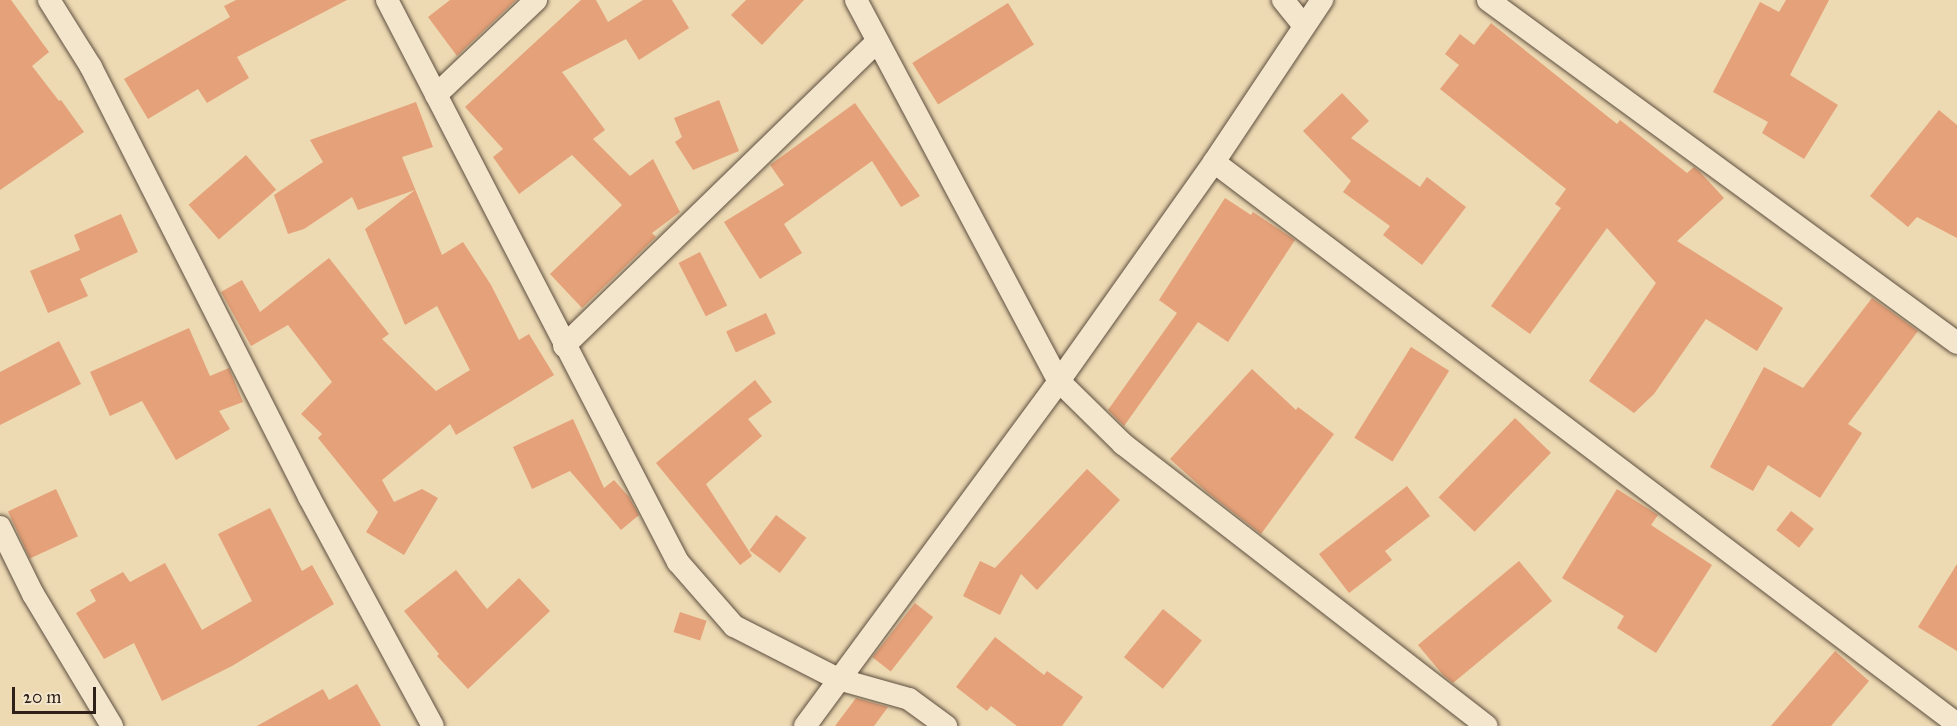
<!DOCTYPE html>
<style>
body{margin:0}
#map{position:relative;width:1957px;height:726px;overflow:hidden;background:#edd9b2;font-family:"IM FELL Great Primer",serif}
div>[style]{position:absolute}
.building>*{inset:0;background:#e5a179;transform-origin:0 0}
.roads{filter:drop-shadow(0 0 2px #5e4f40) drop-shadow(0 0 2px #5e4f40)}
.street>*{height:22px;margin:-11px;padding:0 11px;transform-origin:11px;border-radius:11px;background:#f3e6cd}
span{translate:-50% -50%;white-space:nowrap;text-align:center;line-height:1.15;-webkit-text-stroke:6px #f3e6cd;paint-order:stroke}
.scale{position:absolute;left:12px;top:687px;width:84px;height:27px;box-sizing:border-box;border:3px solid #2f211a;border-top:0;padding-left:8px;font-size:18px;line-height:21px;white-space:nowrap;color:#2f211a;-webkit-text-stroke:4px #f3e6cd;paint-order:stroke}
</style>
<div id="map">
<div class="building">
<div style="clip-path:polygon(0 0,11px 0,49px 52px,32px 66px,59px 101px,61px 100px,84px 132px,0 190px)"></div>
<div style="clip-path:polygon(236px 0,347px 0,237px 57px,249px 78px,207px 103px,198px 89px,148px 119px,124px 79px,230px 17px,224px 6px)"></div>
<div style="clip-path:polygon(450px 0,516px 0,457px 56px,428px 17px)"></div>
<div style="clip-path:polygon(581px 0,596px 0,608px 22px,643px 0,672px 0,689px 28px,639px 60px,626px 39px,562px 72px,605px 130px,593px 139px,630px 176px,653px 159px,680px 212px,652px 233px,656px 237px,582px 308px,550px 274px,622px 205px,572px 155px,519px 194px,493px 157px,503px 149px,465px 107px)"></div>
<div style="clip-path:polygon(746px 0,804px 0,762px 45px,731px 15px)"></div>
<div style="clip-path:polygon(1786px 0,1829px 0,1790px 75px,1838px 105px,1804px 159px,1762px 133px,1768px 122px,1713px 92px,1760px 2px,1779px 12px)"></div>
<div style="left:1008px;top:3px;width:49px;height:113px;rotate:58deg"></div>
<div style="clip-path:polygon(1491px 23px,1617px 124px,1620px 120px,1687px 173px,1694px 167px,1700px 172px,1724px 198px,1677px 241px,1783px 308px,1757px 351px,1706px 319px,1654px 394px,1634px 413px,1589px 381px,1656px 283px,1607px 228px,1530px 334px,1491px 306px,1561px 208px,1555px 204px,1566px 189px,1440px 89px,1459px 65px,1445px 54px,1460px 34px,1474px 45px)"></div>
<div style="clip-path:polygon(1342px 93px,1369px 121px,1351px 138px,1420px 187px,1427px 177px,1466px 207px,1422px 265px,1383px 235px,1390px 226px,1343px 192px,1351px 181px,1303px 131px)"></div>
<div style="clip-path:polygon(719px 100px,739px 151px,693px 170px,675px 142px,682px 137px,674px 118px)"></div>
<div style="clip-path:polygon(416px 102px,433px 147px,402px 157px,442px 255px,463px 242px,491px 285px,519px 340px,529px 334px,554px 375px,456px 435px,450px 424px,382px 480px,394px 502px,422px 489px,438px 498px,404px 555px,366px 532px,378px 512px,318px 438px,322px 434px,301px 414px,332px 382px,288px 325px,251px 346px,221px 292px,242px 280px,260px 312px,329px 258px,389px 334px,382px 339px,436px 391px,470px 370px,437px 306px,405px 325px,365px 229px,415px 190px,358px 210px,352px 197px,304px 229px,288px 234px,274px 195px,323px 162px,310px 140px)"></div>
<div style="clip-path:polygon(855px 103px,920px 196px,901px 207px,872px 161px,784px 224px,802px 253px,760px 279px,724px 222px,784px 185px,770px 165px)"></div>
<div style="clip-path:polygon(1939px 110px,1957px 125px,1957px 238px,1917px 217px,1908px 227px,1870px 196px)"></div>
<div style="left:246px;top:155px;width:46px;height:76px;rotate:49deg"></div>
<div style="clip-path:polygon(1225px 198px,1251px 215px,1253px 212px,1295px 240px,1228px 342px,1198px 322px,1124px 426px,1108px 410px,1177px 313px,1159px 300px)"></div>
<div style="clip-path:polygon(121px 214px,138px 252px,80px 279px,88px 296px,48px 313px,30px 271px,80px 250px,74px 235px)"></div>
<div style="left:700px;top:252px;width:60px;height:24px;rotate:63deg"></div>
<div style="clip-path:polygon(1872px 298px,1918px 331px,1848px 424px,1862px 433px,1820px 498px,1768px 465px,1753px 491px,1710px 467px,1764px 367px,1803px 388px)"></div>
<div style="left:766px;top:313px;width:23px;height:44px;rotate:65deg"></div>
<div style="clip-path:polygon(189px 328px,210px 376px,229px 368px,243px 402px,219px 411px,230px 429px,176px 460px,142px 401px,110px 416px,90px 372px)"></div>
<div style="clip-path:polygon(59px 341px,81px 384px,0 425px,0 372px)"></div>
<div style="left:1411px;top:347px;width:45px;height:107px;rotate:32deg"></div>
<div style="clip-path:polygon(1252px 369px,1296px 410px,1298px 407px,1334px 434px,1261px 534px,1207px 492px,1170px 459px)"></div>
<div style="clip-path:polygon(755px 380px,772px 402px,748px 419px,762px 436px,706px 484px,752px 556px,740px 565px,656px 463px)"></div>
<div style="left:1515px;top:418px;width:50px;height:110px;rotate:44deg"></div>
<div style="clip-path:polygon(573px 419px,604px 488px,614px 480px,629px 497px,639px 515px,621px 530px,570px 471px,532px 489px,513px 447px)"></div>
<div style="clip-path:polygon(1087px 469px,1120px 500px,1037px 590px,1021px 574px,1000px 615px,963px 596px,980px 561px,995px 568px)"></div>
<div style="clip-path:polygon(1407px 486px,1430px 516px,1385px 551px,1392px 560px,1349px 593px,1319px 554px)"></div>
<div style="left:56px;top:489px;width:52px;height:53px;rotate:65deg"></div>
<div style="clip-path:polygon(1617px 489px,1658px 515px,1651px 525px,1712px 565px,1656px 653px,1617px 628px,1624px 616px,1562px 578px)"></div>
<div style="clip-path:polygon(270px 508px,302px 571px,312px 565px,334px 604px,232px 666px,162px 701px,134px 643px,104px 659px,76px 613px,96px 601px,90px 590px,123px 572px,130px 582px,165px 563px,202px 630px,252px 601px,218px 534px)"></div>
<div style="left:1791px;top:511px;width:29px;height:24px;rotate:38deg"></div>
<div style="left:776px;top:515px;width:38px;height:44px;rotate:37deg"></div>
<div style="clip-path:polygon(1519px 561px,1552px 601px,1453px 683px,1443px 675px,1418px 645px)"></div>
<div style="clip-path:polygon(1957px 564px,1957px 651px,1918px 627px)"></div>
<div style="clip-path:polygon(456px 570px,487px 609px,519px 578px,550px 611px,468px 689px,437px 656px,439px 654px,404px 611px)"></div>
<div style="left:915px;top:603px;width:23px;height:69px;rotate:38deg"></div>
<div style="left:1163px;top:609px;width:50px;height:62px;rotate:39deg"></div>
<div style="left:680px;top:612px;width:28px;height:21px;rotate:18deg"></div>
<div style="clip-path:polygon(995px 637px,1044px 675px,1047px 671px,1083px 697px,1062px 726px,1017px 726px,991px 706px,987px 711px,956px 687px)"></div>
<div style="clip-path:polygon(1835px 651px,1869px 681px,1831px 726px,1771px 726px)"></div>
<div style="clip-path:polygon(357px 684px,381px 726px,257px 726px,323px 689px,329px 700px)"></div>
<div style="clip-path:polygon(856px 698px,888px 707px,874px 726px,835px 726px)"></div>
</div>
<div class="roads">
<div class="street">
<div style="left:49px;top:0;width:79px;rotate:57.9deg"></div>
<div style="left:91px;top:67px;width:482px;rotate:63.1deg"></div>
<div style="left:309px;top:497px;width:260px;rotate:61.6deg"></div>
<div style="left:387px;top:0;width:633px;rotate:62.63deg"></div>
<div style="left:678px;top:562px;width:85px;rotate:48.8deg"></div>
<div style="left:734px;top:626px;width:117px;rotate:27deg"></div>
<div style="left:838px;top:679px;width:74px;rotate:15.7deg"></div>
<div style="left:909px;top:699px;width:46px;rotate:36.1deg"></div>
<div style="left:856px;top:0;width:432px;rotate:62deg"></div>
<div style="left:1059px;top:381px;width:90px;rotate:44.5deg"></div>
<div style="left:1123px;top:444px;width:460px;rotate:37.8deg"></div>
<div style="left:1283px;top:0;width:33px;rotate:51deg"></div>
<div style="left:1488px;top:0;width:581px;rotate:36.18deg"></div>
<div style="left:436px;top:95px;width:138px;rotate:-43.5deg"></div>
<div style="left:1214px;top:162px;width:932px;rotate:37.1deg"></div>
<div style="left:564px;top:346px;width:436px;rotate:-44.2deg"></div>
<div style="left:0;top:527px;width:75px;rotate:63.8deg"></div>
<div style="left:33px;top:594px;width:154px;rotate:59.1deg"></div>
<div style="left:805px;top:726px;width:428px;rotate:-53.6deg"></div>
<div style="left:1059px;top:381px;width:268px;rotate:-54.7deg"></div>
<div style="left:1214px;top:162px;width:195px;rotate:-56.3deg"></div>
</div>
</div>
<div class="scale">20 m</div>
</div>
